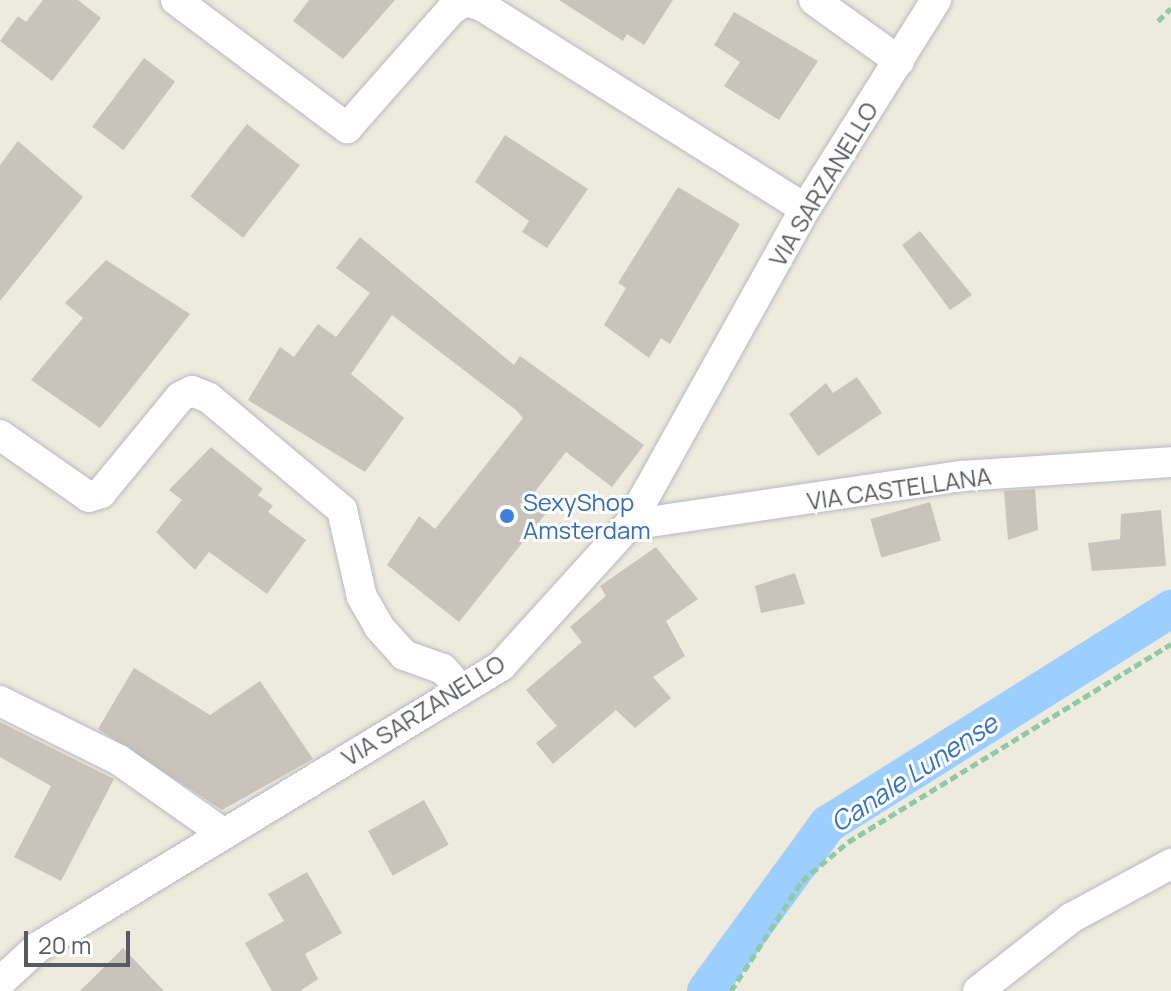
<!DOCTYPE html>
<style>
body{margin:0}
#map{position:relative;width:1171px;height:991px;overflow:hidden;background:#edeade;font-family:Manrope,sans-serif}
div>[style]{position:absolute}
.canal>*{height:38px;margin:-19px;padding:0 19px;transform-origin:19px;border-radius:19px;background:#9ccfff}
.building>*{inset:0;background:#c8c4bb;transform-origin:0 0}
.path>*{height:5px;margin-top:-2.5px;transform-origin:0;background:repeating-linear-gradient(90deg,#90c9a2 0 8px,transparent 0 12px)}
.roads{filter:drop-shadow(0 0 2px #b7b9bf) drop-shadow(0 0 2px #b7b9bf)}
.street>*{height:30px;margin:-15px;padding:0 15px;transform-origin:15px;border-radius:15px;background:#fff}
.dots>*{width:22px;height:22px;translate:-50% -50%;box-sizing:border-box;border:4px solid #fff;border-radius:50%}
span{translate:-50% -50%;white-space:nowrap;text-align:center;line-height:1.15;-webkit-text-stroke:6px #fff;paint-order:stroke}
.street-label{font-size:24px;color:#575b61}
.shop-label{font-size:24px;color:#366cbe}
.left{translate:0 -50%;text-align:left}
.water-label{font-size:26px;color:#3172c5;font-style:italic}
.scale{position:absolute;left:24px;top:931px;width:106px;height:36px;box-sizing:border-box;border:4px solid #575b61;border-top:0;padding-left:10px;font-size:24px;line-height:28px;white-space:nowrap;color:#575b61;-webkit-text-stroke:6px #fff;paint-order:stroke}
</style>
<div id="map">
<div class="canal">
<div style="left:706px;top:991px;width:207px;rotate:-53.9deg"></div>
<div style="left:828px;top:824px;width:405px;rotate:-32.1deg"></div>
</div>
<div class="building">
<div style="clip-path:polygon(43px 0,78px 0,101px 18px,52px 81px,0 41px,18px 16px,26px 22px)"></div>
<div style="clip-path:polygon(309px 0,395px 0,343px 59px,293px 21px)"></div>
<div style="clip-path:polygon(559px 0,673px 0,644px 45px,627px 34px,623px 41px)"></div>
<div style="clip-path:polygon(734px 12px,818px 61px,779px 120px,724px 86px,740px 62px,714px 45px)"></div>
<div style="left:144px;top:58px;width:39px;height:86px;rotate:37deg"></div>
<div style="left:247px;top:124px;width:67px;height:92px;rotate:38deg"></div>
<div style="clip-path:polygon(505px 135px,588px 189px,547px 248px,522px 232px,529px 221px,475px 182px)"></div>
<div style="clip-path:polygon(18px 141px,83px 197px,0 301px,0 165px)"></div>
<div style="clip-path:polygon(678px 187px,740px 224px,670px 344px,661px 338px,649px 358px,604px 325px,626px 288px,618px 283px)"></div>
<div style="clip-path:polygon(920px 231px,972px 295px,950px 310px,902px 245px)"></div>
<div style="clip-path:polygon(360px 237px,514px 365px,520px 356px,644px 445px,612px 487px,566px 452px,530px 498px,547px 512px,459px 622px,387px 565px,419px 516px,435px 529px,523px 418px,516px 410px,392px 315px,351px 374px,404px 418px,365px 472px,248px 400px,280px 347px,294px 357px,318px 324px,336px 337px,370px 293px,336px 268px)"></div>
<div style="clip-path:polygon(106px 260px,190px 314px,100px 428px,31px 380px,83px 318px,65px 303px)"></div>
<div style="clip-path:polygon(857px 377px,882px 413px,818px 456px,789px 414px,826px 383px,833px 393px)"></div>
<div style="clip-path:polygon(211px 447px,263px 489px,258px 495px,273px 506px,268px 512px,306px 540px,267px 594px,209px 552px,195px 570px,156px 532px,182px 500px,169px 490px)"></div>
<div style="clip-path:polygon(1035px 489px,1038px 530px,1008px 540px,1004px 491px)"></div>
<div style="left:930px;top:502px;width:40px;height:62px;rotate:74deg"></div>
<div style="clip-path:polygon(1161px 510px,1166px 566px,1092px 571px,1088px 543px,1120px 539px,1121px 514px)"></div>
<div style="clip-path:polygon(656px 547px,698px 599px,666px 621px,685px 656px,653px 677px,671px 698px,635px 728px,616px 710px,553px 764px,536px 743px,557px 726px,526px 690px,582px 642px,570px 627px,606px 596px,600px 586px)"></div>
<div style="clip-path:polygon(795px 573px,805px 604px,761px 613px,755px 586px)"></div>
<div style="clip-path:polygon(134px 668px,210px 715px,260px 681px,313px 759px,222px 810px,98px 729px)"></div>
<div style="clip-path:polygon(0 722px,114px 779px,61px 881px,14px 857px,51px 786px,0 757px)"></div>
<div style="left:424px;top:800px;width:51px;height:64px;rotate:61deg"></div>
<div style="clip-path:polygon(307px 872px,342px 933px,305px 954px,318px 979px,300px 991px,272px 991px,245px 943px,284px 921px,268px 894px)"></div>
<div style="clip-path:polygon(123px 948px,164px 991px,80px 991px)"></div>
</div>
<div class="path">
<div style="left:1158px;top:21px;width:18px;rotate:-45deg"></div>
<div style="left:731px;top:991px;width:131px;rotate:-57.2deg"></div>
<div style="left:802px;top:881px;width:60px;rotate:-40.3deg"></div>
<div style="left:848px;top:842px;width:379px;rotate:-31.5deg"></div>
</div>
<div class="roads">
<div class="street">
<div style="left:176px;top:0;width:214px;rotate:36.8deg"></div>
<div style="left:347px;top:128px;width:157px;rotate:-48.6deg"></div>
<div style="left:451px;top:10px;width:17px;rotate:-33deg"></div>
<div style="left:465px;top:1px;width:18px;rotate:16deg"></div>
<div style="left:482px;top:6px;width:381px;rotate:32.1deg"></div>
<div style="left:814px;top:0;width:105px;rotate:35.7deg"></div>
<div style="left:0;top:435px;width:108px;rotate:34.9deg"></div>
<div style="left:89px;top:497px;width:13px;rotate:-18deg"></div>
<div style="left:101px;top:493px;width:124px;rotate:-50.5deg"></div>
<div style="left:180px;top:397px;width:13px;rotate:-27deg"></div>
<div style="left:192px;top:391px;width:18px;rotate:22deg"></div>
<div style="left:209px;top:398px;width:174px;rotate:40.1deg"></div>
<div style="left:342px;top:510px;width:89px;rotate:77.1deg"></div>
<div style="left:362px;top:597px;width:34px;rotate:60deg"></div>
<div style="left:379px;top:627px;width:38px;rotate:48deg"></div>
<div style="left:404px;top:655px;width:41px;rotate:19.7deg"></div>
<div style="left:443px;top:669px;width:28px;rotate:49deg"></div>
<div style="left:629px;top:525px;width:337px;rotate:-8.4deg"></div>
<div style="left:962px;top:476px;width:209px;rotate:-3.8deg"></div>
<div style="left:0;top:701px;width:133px;rotate:26.4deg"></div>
<div style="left:119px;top:760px;width:127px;rotate:35.1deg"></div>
<div style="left:0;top:982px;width:52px;rotate:-42.6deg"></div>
<div style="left:38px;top:947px;width:542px;rotate:-31.25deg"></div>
<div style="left:501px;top:666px;width:190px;rotate:-47.8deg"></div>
<div style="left:629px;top:525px;width:362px;rotate:-60.9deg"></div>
<div style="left:805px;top:209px;width:247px;rotate:-57.9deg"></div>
<div style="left:978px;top:991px;width:118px;rotate:-38.1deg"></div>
<div style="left:1071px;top:918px;width:114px;rotate:-28.4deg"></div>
</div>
</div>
<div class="dots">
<div style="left:507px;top:516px;background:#3f7fe0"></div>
</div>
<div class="street-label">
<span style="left:823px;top:184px;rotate:-59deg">VIA SARZANELLO</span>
<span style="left:899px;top:488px;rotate:-8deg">VIA CASTELLANA</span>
<span style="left:423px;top:710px;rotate:-32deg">VIA SARZANELLO</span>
</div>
<div class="shop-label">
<span class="left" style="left:523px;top:516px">SexyShop<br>Amsterdam</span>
</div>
<div class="water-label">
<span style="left:914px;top:773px;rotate:-33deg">Canale Lunense</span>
</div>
<div class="scale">20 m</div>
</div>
